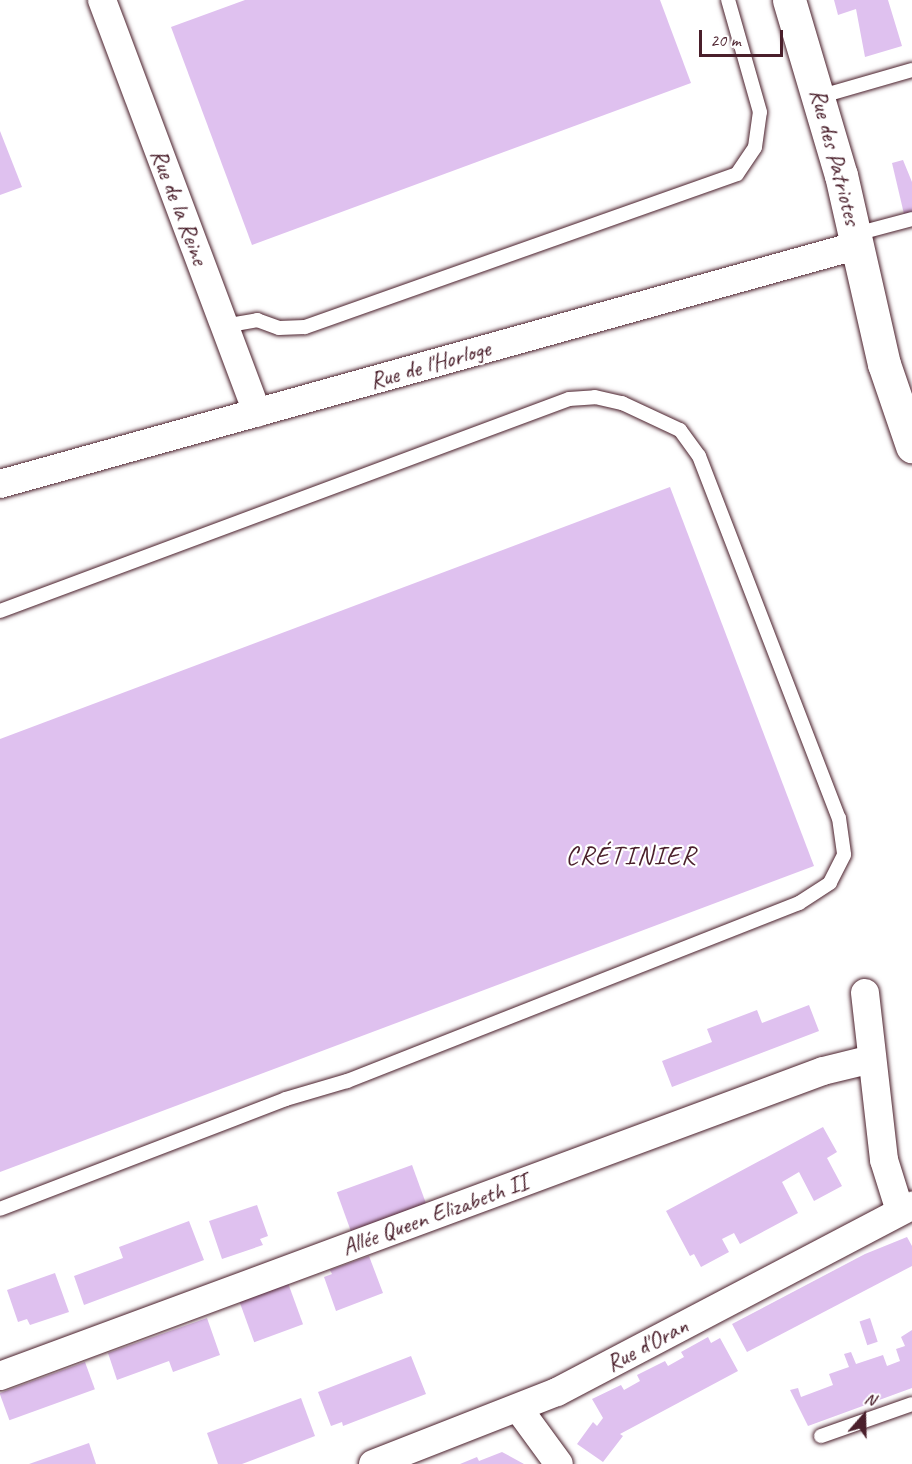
<!DOCTYPE html>
<meta charset="utf-8">
<style>
body{margin:0}
#map{position:relative;width:912px;height:1464px;overflow:hidden;background:#fff;font-family:Caveat,sans-serif}
div>[style]{position:absolute}
.building>*{inset:0;background:#dfc1ef;transform-origin:0 0}
.roads{filter:drop-shadow(0 0 2px #4a1f2b) drop-shadow(0 0 2px #4a1f2b)}
.lane>*{height:14px;margin:-7px;padding:0 7px;transform-origin:7px;border-radius:7px;background:#fff}
.street>*{height:28px;margin:-14px;padding:0 14px;transform-origin:14px;border-radius:14px;background:#fff}
.secondary>*{height:33px;margin:-16.5px;padding:0 16.5px;transform-origin:16.5px;border-radius:16.5px;background:#fff}
span{translate:-50% -50%;white-space:nowrap;text-align:center;line-height:1.15;-webkit-text-stroke:4.5px #fff;paint-order:stroke}
.street-label{font-size:24px;color:#4a1f2b}
.neighbourhood-label{font-size:26px;color:#4a1f2b;letter-spacing:1.5px}
.north{position:absolute;left:834px;top:1386px;width:60px;height:60px;-webkit-text-stroke:4px #fff;paint-order:stroke;rotate:20deg;font-size:16px;font-weight:700;line-height:24px;text-align:center;color:#4a1f2b}
.north::after{content:'';display:block;margin:auto;width:21px;height:27px;background:#4a1f2b;clip-path:polygon(50% 0,100% 100%,50% 72%,0 100%)}
.scale{position:absolute;left:699px;top:30px;width:84px;height:27px;box-sizing:border-box;border:3px solid #4a1f2b;border-top:0;padding-left:8px;font-size:18px;line-height:21px;white-space:nowrap;color:#4a1f2b;-webkit-text-stroke:4px #fff;paint-order:stroke}
</style>
<div id="map">
<div class="building">
<div style="clip-path:polygon(245px 0,660px 0,691px 83px,252px 245px,171px 27px)"></div>
<div style="clip-path:polygon(834px 0,888px 0,902px 46px,865px 57px,856px 9px,838px 15px)"></div>
<div style="clip-path:polygon(0 131px,22px 187px,0 195px)"></div>
<div style="clip-path:polygon(903px 160px,912px 182px,912px 212px,904px 214px,892px 163px)"></div>
<div style="clip-path:polygon(670px 487px,814px 866px,0 1172px,0 739px)"></div>
<div style="clip-path:polygon(809px 1005px,819px 1031px,672px 1087px,662px 1061px,712px 1042px,707px 1029px,757px 1010px,762px 1023px)"></div>
<div style="clip-path:polygon(823px 1127px,837px 1152px,827px 1158px,842px 1186px,814px 1201px,799px 1172px,782px 1182px,798px 1213px,740px 1244px,734px 1233px,722px 1239px,729px 1252px,701px 1267px,694px 1254px,690px 1256px,666px 1211px)"></div>
<div style="left:412px;top:1165px;width:41px;height:80px;rotate:70deg"></div>
<div style="clip-path:polygon(257px 1205px,268px 1236px,260px 1239px,263px 1245px,222px 1259px,209px 1221px)"></div>
<div style="clip-path:polygon(189px 1221px,204px 1260px,84px 1305px,74px 1276px,123px 1258px,119px 1247px)"></div>
<div style="clip-path:polygon(907px 1237px,912px 1246px,912px 1266px,747px 1352px,732px 1324px,865px 1254px)"></div>
<div style="clip-path:polygon(369px 1256px,383px 1293px,336px 1311px,324px 1277px,332px 1274px,330px 1270px)"></div>
<div style="clip-path:polygon(55px 1273px,69px 1312px,30px 1325px,27px 1319px,18px 1322px,7px 1290px)"></div>
<div style="left:288px;top:1283px;width:44px;height:52px;rotate:70deg"></div>
<div style="clip-path:polygon(207px 1318px,220px 1355px,173px 1372px,169px 1361px,117px 1380px,108px 1353px)"></div>
<div style="left:870px;top:1318px;width:25px;height:11px;rotate:72deg"></div>
<div style="clip-path:polygon(912px 1330px,912px 1388px,808px 1426px,790px 1390px,798px 1388px,801px 1397px,833px 1385px,829px 1374px,849px 1367px,844px 1354px,851px 1352px,856px 1364px,883px 1355px,887px 1366px,900px 1361px,896px 1349px,905px 1346px,901px 1337px)"></div>
<div style="clip-path:polygon(708px 1337px,711px 1343px,720px 1338px,738px 1371px,620px 1434px,623px 1436px,603px 1462px,577px 1444px,593px 1422px,597px 1426px,603px 1418px,592px 1399px,621px 1385px,624px 1390px,640px 1381px,637px 1375px,665px 1361px,668px 1366px,684px 1357px,681px 1352px)"></div>
<div style="clip-path:polygon(411px 1356px,426px 1394px,343px 1426px,342px 1422px,331px 1426px,318px 1392px)"></div>
<div style="left:85px;top:1362px;width:29px;height:91px;rotate:70deg"></div>
<div style="clip-path:polygon(301px 1398px,315px 1436px,242px 1464px,218px 1464px,207px 1433px)"></div>
<div style="clip-path:polygon(89px 1443px,96px 1464px,29px 1464px)"></div>
<div style="clip-path:polygon(502px 1452px,524px 1464px,460px 1464px,477px 1457px,479px 1461px)"></div>
</div>
<div class="roads">
<div class="lane">
<div style="left:818px;top:97px;width:98px;rotate:-16deg"></div>
<div style="left:856px;top:234px;width:58px;rotate:-15deg"></div>
<div style="left:224px;top:326px;width:34px;rotate:-10deg"></div>
<div style="left:257px;top:320px;width:23px;rotate:20deg"></div>
<div style="left:279px;top:328px;width:26px;rotate:-2deg"></div>
<div style="left:305px;top:327px;width:458px;rotate:-19.5deg"></div>
<div style="left:737px;top:174px;width:32px;rotate:-56deg"></div>
<div style="left:755px;top:147px;width:35px;rotate:-82deg"></div>
<div style="left:760px;top:112px;width:116px;rotate:-105.9deg"></div>
<div style="left:0;top:611px;width:607px;rotate:-20.43deg"></div>
<div style="left:569px;top:399px;width:26px;rotate:-4deg"></div>
<div style="left:595px;top:397px;width:28px;rotate:13deg"></div>
<div style="left:622px;top:403px;width:64px;rotate:25deg"></div>
<div style="left:680px;top:430px;width:32px;rotate:54deg"></div>
<div style="left:699px;top:456px;width:388px;rotate:68.9deg"></div>
<div style="left:839px;top:818px;width:37px;rotate:82deg"></div>
<div style="left:844px;top:855px;width:31px;rotate:117deg"></div>
<div style="left:830px;top:883px;width:37px;rotate:147deg"></div>
<div style="left:799px;top:903px;width:486px;rotate:158.5deg"></div>
<div style="left:347px;top:1081px;width:64px;rotate:163.6deg"></div>
<div style="left:286px;top:1099px;width:306px;rotate:159deg"></div>
<div style="left:821px;top:1436px;width:96px;rotate:-19.4deg"></div>
</div>
<div class="street">
<div style="left:102px;top:0;width:441px;rotate:69.4deg"></div>
<div style="left:0;top:484px;width:892px;rotate:-15.55deg"></div>
<div style="left:865px;top:993px;width:168px;rotate:83.5deg"></div>
<div style="left:884px;top:1160px;width:53px;rotate:72.6deg"></div>
<div style="left:0;top:1376px;width:878px;rotate:-20.33deg"></div>
<div style="left:823px;top:1071px;width:50px;rotate:-13.8deg"></div>
<div style="left:518px;top:1408px;width:69px;rotate:53.8deg"></div>
<div style="left:373px;top:1464px;width:198px;rotate:-21.4deg"></div>
<div style="left:557px;top:1392px;width:401px;rotate:-27.7deg"></div>
</div>
<div class="secondary">
<div style="left:789px;top:0;width:183px;rotate:73.5deg"></div>
<div style="left:841px;top:175px;width:194px;rotate:77.2deg"></div>
<div style="left:884px;top:364px;width:87px;rotate:71.1deg"></div>
</div>
</div>
<div class="street-label">
<span style="left:835px;top:157px;rotate:75deg">Rue des Patriotes</span>
<span style="left:179px;top:207px;rotate:69deg">Rue de la Reine</span>
<span style="left:430px;top:365px;rotate:-16deg">Rue de l'Horloge</span>
<span style="left:435px;top:1215px;rotate:-20deg">Allée Queen Elizabeth II</span>
<span style="left:647px;top:1345px;rotate:-28deg">Rue d'Oran</span>
</div>
<div class="neighbourhood-label">
<span style="left:631px;top:856px">CRÉTINIER</span>
</div>
<div class="north">N</div>
<div class="scale">20 m</div>
</div>
